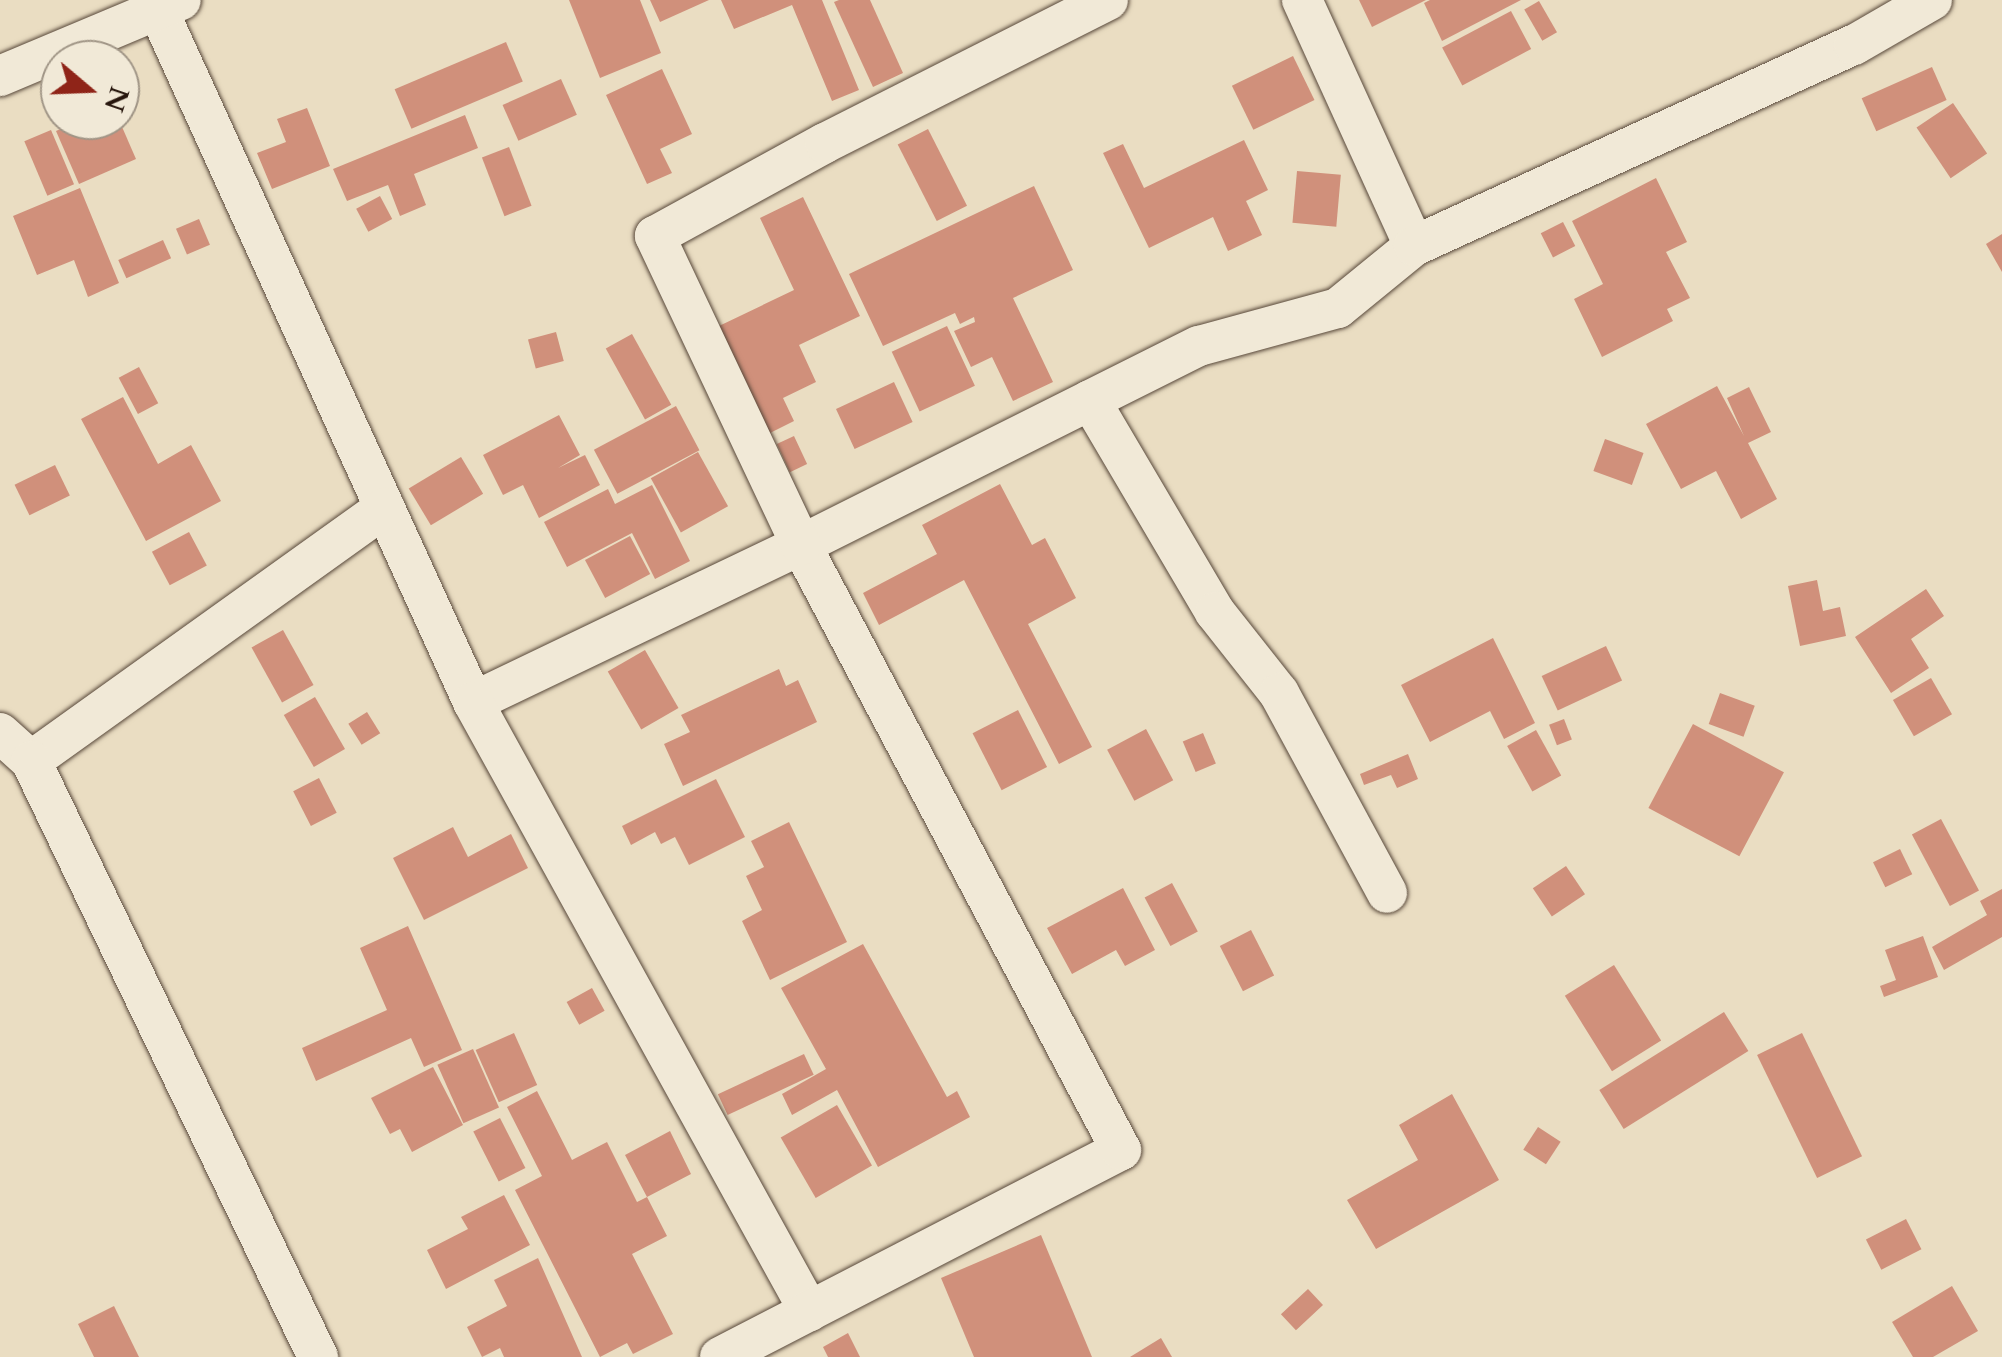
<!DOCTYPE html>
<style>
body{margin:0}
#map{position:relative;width:2002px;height:1357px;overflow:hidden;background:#eaddc2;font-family:Cardo,serif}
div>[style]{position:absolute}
.building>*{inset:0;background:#d0907b;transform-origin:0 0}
.roads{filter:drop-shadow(0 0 2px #58483a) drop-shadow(0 0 2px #58483a)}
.minor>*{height:40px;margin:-20px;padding:0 20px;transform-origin:20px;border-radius:20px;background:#f1e9d7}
span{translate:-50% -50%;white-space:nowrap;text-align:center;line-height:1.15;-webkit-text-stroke:8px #f1e9d7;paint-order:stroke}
.north{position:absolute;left:40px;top:40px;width:100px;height:100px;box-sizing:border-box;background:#f1e9d7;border:2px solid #a09586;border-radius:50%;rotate:109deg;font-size:28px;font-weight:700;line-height:40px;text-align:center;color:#27160d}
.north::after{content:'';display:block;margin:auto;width:35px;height:45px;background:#8f2418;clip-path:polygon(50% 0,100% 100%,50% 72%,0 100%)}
</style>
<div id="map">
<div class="building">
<div style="clip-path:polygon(569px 0,640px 0,661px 53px,600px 78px)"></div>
<div style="clip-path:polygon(650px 0,709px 0,660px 22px)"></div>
<div style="clip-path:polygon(721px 0,822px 0,859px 90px,832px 101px,792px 5px,734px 29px)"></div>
<div style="clip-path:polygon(839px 0,870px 0,903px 73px,873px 87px,834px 2px)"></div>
<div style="clip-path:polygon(1359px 0,1426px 0,1372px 27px)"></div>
<div style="clip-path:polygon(1430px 0,1521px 0,1442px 41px,1424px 3px)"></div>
<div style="left:1539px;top:1px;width:36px;height:17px;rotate:60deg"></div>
<div style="left:1511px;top:11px;width:43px;height:78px;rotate:62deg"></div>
<div style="left:506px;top:42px;width:43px;height:121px;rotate:67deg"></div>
<div style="left:1293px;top:56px;width:49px;height:68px;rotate:64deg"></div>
<div style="left:1932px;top:67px;width:36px;height:77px;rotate:66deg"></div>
<div style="clip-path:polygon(662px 69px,692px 134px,660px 149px,672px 173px,647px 184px,606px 95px)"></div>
<div style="left:561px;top:79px;width:39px;height:64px;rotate:66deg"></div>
<div style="left:1953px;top:103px;width:61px;height:44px;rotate:56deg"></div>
<div style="clip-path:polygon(307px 108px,330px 166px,272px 189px,257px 153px,286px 142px,277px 119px)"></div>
<div style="clip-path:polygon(465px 115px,478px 148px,414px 174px,426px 205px,400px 216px,388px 185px,347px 201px,333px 169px)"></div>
<div style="clip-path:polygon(80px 120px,119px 120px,136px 159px,79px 184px,56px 131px)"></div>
<div style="left:928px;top:129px;width:86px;height:34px;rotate:63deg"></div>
<div style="left:51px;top:130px;width:59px;height:29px;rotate:67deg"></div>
<div style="clip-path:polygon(1244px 140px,1268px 190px,1246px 201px,1262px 235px,1228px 251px,1213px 217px,1149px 248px,1103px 153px,1123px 144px,1144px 188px)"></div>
<div style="left:509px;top:147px;width:63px;height:29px;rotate:69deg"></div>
<div style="left:1297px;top:171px;width:44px;height:52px;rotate:5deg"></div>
<div style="clip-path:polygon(1656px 178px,1687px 242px,1666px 252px,1690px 298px,1667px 309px,1673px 321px,1602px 357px,1574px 299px,1603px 284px,1572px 221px)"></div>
<div style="clip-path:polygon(1034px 186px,1073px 270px,1013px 298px,1053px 382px,1013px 401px,992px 357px,971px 367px,954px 331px,975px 322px,974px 317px,960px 324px,955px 313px,883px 346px,849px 274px)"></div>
<div style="clip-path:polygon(80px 188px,119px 283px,88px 297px,74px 260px,37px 275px,13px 216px)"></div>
<div style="left:380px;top:196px;width:26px;height:27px;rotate:62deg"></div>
<div style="clip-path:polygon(803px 197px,860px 316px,799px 345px,816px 382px,783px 398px,794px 421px,768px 434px,719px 326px,794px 290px,760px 218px)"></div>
<div style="left:199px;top:219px;width:28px;height:25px;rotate:67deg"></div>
<div style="left:1563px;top:222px;width:27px;height:25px;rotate:63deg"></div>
<div style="clip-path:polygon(2002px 234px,2002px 272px,1986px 244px)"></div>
<div style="left:163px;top:240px;width:20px;height:49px;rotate:66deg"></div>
<div style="left:947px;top:326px;width:66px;height:61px;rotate:65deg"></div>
<div style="left:556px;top:332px;width:30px;height:29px;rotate:75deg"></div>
<div style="left:632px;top:334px;width:81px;height:30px;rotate:61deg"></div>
<div style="left:139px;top:367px;width:41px;height:23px;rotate:62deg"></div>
<div style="left:894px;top:382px;width:44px;height:64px;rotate:65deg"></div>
<div style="clip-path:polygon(1717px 386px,1744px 436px,1727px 398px,1749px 387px,1771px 432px,1748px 443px,1777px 499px,1741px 519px,1716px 471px,1681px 489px,1646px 424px)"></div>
<div style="clip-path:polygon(123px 397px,158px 464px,191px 445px,221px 501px,146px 541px,81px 419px)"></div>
<div style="left:676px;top:406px;width:50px;height:93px;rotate:62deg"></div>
<div style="clip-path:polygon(559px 415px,580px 455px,558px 468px,585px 455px,600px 485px,539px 518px,523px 485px,503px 495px,483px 455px)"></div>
<div style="left:794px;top:436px;width:31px;height:19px;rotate:65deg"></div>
<div style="left:1605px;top:439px;width:41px;height:34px;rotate:20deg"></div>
<div style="left:698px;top:452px;width:62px;height:54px;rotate:61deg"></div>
<div style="left:461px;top:457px;width:43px;height:61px;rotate:59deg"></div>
<div style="left:55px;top:465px;width:34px;height:45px;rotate:64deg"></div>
<div style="clip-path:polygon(1000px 484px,1032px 545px,1045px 538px,1076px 598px,1028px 624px,1092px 747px,1059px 764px,964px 580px,879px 625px,863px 593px,937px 554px,922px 525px)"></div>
<div style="clip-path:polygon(652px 485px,690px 561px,655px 579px,632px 533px,567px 567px,544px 522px,608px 489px,615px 504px)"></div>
<div style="left:189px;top:532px;width:38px;height:42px;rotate:62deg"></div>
<div style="left:630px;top:536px;width:43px;height:51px;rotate:62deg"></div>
<div style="clip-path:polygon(1817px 580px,1823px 611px,1840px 607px,1846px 636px,1800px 646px,1788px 586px)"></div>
<div style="clip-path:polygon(1926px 589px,1944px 616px,1911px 639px,1929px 668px,1891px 693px,1855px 637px)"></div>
<div style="left:283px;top:630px;width:63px;height:36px;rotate:61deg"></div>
<div style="clip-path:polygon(1493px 638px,1535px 723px,1504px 739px,1490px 711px,1430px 742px,1401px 685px)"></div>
<div style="left:1606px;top:646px;width:38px;height:71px;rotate:65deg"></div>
<div style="left:645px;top:650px;width:67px;height:43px;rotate:60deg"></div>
<div style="clip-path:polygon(779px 669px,786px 686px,798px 680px,817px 722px,683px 786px,664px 744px,690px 732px,681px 715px)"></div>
<div style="left:1931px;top:678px;width:42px;height:44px;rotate:60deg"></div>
<div style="left:1720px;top:693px;width:37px;height:33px;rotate:20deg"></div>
<div style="left:315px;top:697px;width:60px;height:36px;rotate:60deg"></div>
<div style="left:1018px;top:710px;width:64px;height:51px;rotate:63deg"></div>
<div style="left:367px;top:712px;width:25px;height:22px;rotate:58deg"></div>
<div style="left:1564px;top:719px;width:22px;height:16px;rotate:69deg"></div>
<div style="left:1693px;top:724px;width:103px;height:95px;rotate:28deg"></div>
<div style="left:1146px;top:729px;width:58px;height:44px;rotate:62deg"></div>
<div style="left:1536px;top:730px;width:52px;height:33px;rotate:61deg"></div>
<div style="left:1203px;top:733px;width:33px;height:22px;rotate:67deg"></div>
<div style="clip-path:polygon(1408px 754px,1418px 779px,1397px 788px,1391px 775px,1364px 785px,1360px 774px)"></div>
<div style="left:319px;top:778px;width:39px;height:29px;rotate:63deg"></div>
<div style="clip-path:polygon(716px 779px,745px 837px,689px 865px,675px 837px,661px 844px,655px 832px,631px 845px,622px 826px)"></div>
<div style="left:1941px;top:819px;width:81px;height:33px;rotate:62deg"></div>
<div style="clip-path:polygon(789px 822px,847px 942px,770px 980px,742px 921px,762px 910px,746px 876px,764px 867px,751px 841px)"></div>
<div style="clip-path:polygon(453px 827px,468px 857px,511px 834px,528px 868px,424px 920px,393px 858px)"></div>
<div style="left:1900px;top:849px;width:28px;height:30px;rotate:64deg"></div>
<div style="left:1566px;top:866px;width:34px;height:40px;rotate:56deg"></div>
<div style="left:1172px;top:883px;width:55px;height:31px;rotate:62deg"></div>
<div style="clip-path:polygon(1123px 888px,1155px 950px,1125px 966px,1116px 950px,1072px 974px,1047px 928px)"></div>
<div style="clip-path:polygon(2002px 889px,2002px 937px,1944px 970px,1932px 947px,1987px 915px,1980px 901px)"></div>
<div style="clip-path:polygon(408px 926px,462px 1050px,424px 1067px,411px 1038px,316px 1081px,302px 1048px,387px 1010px,360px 948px)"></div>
<div style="left:1251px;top:930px;width:51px;height:35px;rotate:63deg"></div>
<div style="clip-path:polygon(1923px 936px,1938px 977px,1884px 997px,1880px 986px,1896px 980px,1885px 950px)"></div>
<div style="clip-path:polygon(863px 944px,947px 1097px,957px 1091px,970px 1117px,878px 1167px,837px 1090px,792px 1115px,782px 1094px,826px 1069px,781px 988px)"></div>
<div style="left:1614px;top:965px;width:89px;height:58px;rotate:58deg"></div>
<div style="left:592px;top:988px;width:26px;height:29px;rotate:61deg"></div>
<div style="left:1724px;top:1012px;width:46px;height:147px;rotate:58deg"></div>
<div style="left:514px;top:1033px;width:57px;height:42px;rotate:66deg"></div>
<div style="left:1802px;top:1033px;width:137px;height:50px;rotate:64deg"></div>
<div style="left:473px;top:1049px;width:64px;height:39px;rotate:66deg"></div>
<div style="left:804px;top:1054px;width:23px;height:95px;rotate:65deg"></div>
<div style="clip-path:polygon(433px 1067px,463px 1125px,412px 1152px,400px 1129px,390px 1134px,371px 1098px)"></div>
<div style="clip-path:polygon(537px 1091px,572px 1160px,607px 1142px,637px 1202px,647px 1197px,625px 1155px,670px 1131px,691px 1174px,647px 1197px,667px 1236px,632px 1254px,673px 1334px,633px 1354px,627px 1343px,600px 1357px,515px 1190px,542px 1176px,507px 1107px)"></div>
<div style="clip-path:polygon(1452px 1094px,1499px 1180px,1376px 1249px,1347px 1200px,1418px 1160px,1399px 1125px)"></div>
<div style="left:837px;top:1105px;width:70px;height:65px;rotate:60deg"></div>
<div style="left:500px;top:1118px;width:56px;height:30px;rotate:63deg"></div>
<div style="left:1538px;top:1127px;width:27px;height:27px;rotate:33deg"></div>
<div style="clip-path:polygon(504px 1195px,530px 1245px,446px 1289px,427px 1250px,468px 1229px,461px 1217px)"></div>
<div style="left:1906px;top:1219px;width:34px;height:45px;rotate:63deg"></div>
<div style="clip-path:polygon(1041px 1235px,1092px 1357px,974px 1357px,941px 1278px)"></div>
<div style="clip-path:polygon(538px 1258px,582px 1357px,504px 1357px,500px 1348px,482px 1357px,467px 1327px,507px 1306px,494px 1280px)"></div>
<div style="clip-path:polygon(1952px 1286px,1978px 1331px,1933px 1357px,1913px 1357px,1892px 1322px)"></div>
<div style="left:1308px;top:1289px;width:22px;height:37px;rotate:47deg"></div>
<div style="clip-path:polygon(114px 1306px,139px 1357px,94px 1357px,78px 1324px)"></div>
<div style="clip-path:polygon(848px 1333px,860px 1357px,828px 1357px,823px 1347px)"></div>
<div style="clip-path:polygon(1161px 1338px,1172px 1357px,1130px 1357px)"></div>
</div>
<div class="roads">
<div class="minor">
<div style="left:1302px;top:0;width:270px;rotate:65.5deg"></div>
<div style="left:158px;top:10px;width:760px;rotate:65.52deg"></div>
<div style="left:473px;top:702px;width:364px;rotate:-25.6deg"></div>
<div style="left:801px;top:545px;width:445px;rotate:-26.6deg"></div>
<div style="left:1199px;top:346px;width:144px;rotate:-15.3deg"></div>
<div style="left:1338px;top:308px;width:98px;rotate:-39.2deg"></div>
<div style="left:1414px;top:246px;width:484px;rotate:-24.6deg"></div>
<div style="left:1854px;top:45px;width:90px;rotate:-30deg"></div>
<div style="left:0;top:76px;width:196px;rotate:-22.8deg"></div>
<div style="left:1090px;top:400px;width:246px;rotate:59.5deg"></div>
<div style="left:1215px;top:612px;width:103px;rotate:51.7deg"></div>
<div style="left:1279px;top:693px;width:227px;rotate:61.6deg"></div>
<div style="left:473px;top:702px;width:696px;rotate:61.11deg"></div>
<div style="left:0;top:733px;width:42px;rotate:42.1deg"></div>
<div style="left:31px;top:761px;width:435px;rotate:-35.6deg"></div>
<div style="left:31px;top:761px;width:662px;rotate:64.29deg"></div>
<div style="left:720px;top:1357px;width:451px;rotate:-27.3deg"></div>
<div style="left:1121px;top:1150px;width:684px;rotate:-117.88deg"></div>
<div style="left:801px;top:545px;width:342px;rotate:-115.3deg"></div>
<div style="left:655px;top:236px;width:194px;rotate:-28.7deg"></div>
<div style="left:825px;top:143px;width:317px;rotate:-26.8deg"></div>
</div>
</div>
<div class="north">N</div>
</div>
